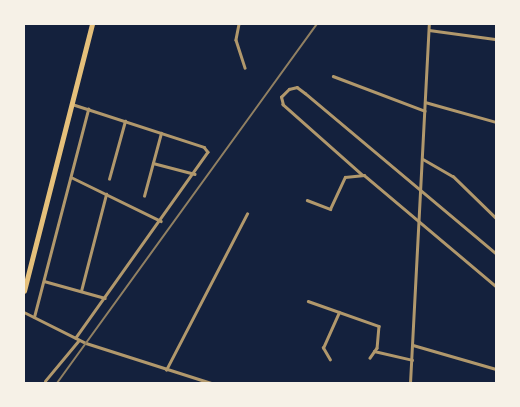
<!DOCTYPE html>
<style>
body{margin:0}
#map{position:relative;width:520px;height:407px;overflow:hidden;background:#14213d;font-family:"Fira Sans",sans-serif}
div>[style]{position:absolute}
.minor>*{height:2.5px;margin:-1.25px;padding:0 1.25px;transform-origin:1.25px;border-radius:1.25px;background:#b1986c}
.tertiary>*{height:3px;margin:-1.5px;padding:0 1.5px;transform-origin:1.5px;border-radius:1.5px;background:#b1986c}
.trunk>*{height:4.5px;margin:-2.25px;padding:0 2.25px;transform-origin:2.25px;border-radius:2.25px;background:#e5c07b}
.rail>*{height:2px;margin:-1px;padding:0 1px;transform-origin:1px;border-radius:1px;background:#918062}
span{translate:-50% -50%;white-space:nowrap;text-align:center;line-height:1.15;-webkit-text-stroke:5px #f6f1e7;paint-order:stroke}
.frame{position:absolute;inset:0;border:25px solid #f6f1e7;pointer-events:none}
</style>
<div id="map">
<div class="minor">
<div style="left:239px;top:24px;width:16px;rotate:101deg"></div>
<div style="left:236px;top:40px;width:29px;rotate:72deg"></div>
<div style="left:429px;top:30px;width:68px;rotate:7.7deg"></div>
<div style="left:333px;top:76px;width:98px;rotate:20.8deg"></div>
<div style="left:425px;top:102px;width:74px;rotate:15.7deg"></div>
<div style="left:72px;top:104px;width:139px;rotate:18deg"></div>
<div style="left:204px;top:147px;width:6px;rotate:51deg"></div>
<div style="left:208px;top:152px;width:228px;rotate:125.4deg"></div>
<div style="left:423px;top:159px;width:34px;rotate:30deg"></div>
<div style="left:453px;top:176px;width:60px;rotate:44.3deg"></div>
<div style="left:153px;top:163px;width:43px;rotate:14.7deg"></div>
<div style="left:362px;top:175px;width:106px;rotate:-138.5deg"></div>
<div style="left:283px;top:105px;width:8px;rotate:-104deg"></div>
<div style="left:281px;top:97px;width:11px;rotate:-45deg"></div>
<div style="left:289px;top:89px;width:8px;rotate:-14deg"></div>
<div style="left:297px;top:87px;width:10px;rotate:37deg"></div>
<div style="left:305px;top:93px;width:249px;rotate:40deg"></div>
<div style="left:71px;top:177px;width:100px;rotate:26.1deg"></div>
<div style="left:109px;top:179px;width:60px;rotate:-74.6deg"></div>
<div style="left:144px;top:196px;width:65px;rotate:-74.9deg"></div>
<div style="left:307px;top:200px;width:25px;rotate:21deg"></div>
<div style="left:330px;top:209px;width:35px;rotate:-65deg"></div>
<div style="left:345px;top:177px;width:19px;rotate:-6deg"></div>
<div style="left:364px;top:175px;width:172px;rotate:40.1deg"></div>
<div style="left:44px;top:281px;width:63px;rotate:15.6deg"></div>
<div style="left:81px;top:291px;width:100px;rotate:-75.5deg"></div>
<div style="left:308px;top:301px;width:75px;rotate:19.4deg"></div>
<div style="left:379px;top:326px;width:22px;rotate:95deg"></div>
<div style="left:377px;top:348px;width:12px;rotate:125deg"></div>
<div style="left:24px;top:312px;width:69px;rotate:26.6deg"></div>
<div style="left:86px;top:343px;width:131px;rotate:17.7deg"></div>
<div style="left:34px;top:317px;width:215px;rotate:-75.4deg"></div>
<div style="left:413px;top:345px;width:86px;rotate:16.1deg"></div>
<div style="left:374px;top:351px;width:39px;rotate:13deg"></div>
<div style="left:330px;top:360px;width:14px;rotate:-120deg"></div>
<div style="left:323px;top:348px;width:39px;rotate:-66deg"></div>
<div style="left:166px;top:370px;width:176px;rotate:-62.6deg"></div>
<div style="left:45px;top:381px;width:53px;rotate:-50.3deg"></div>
</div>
<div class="tertiary">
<div style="left:410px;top:383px;width:360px;rotate:-87deg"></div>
</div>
<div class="trunk">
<div style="left:24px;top:291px;width:276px;rotate:-75.7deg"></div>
</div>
<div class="rail">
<div style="left:57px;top:383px;width:443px;rotate:-54.1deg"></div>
</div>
<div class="frame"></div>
</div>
